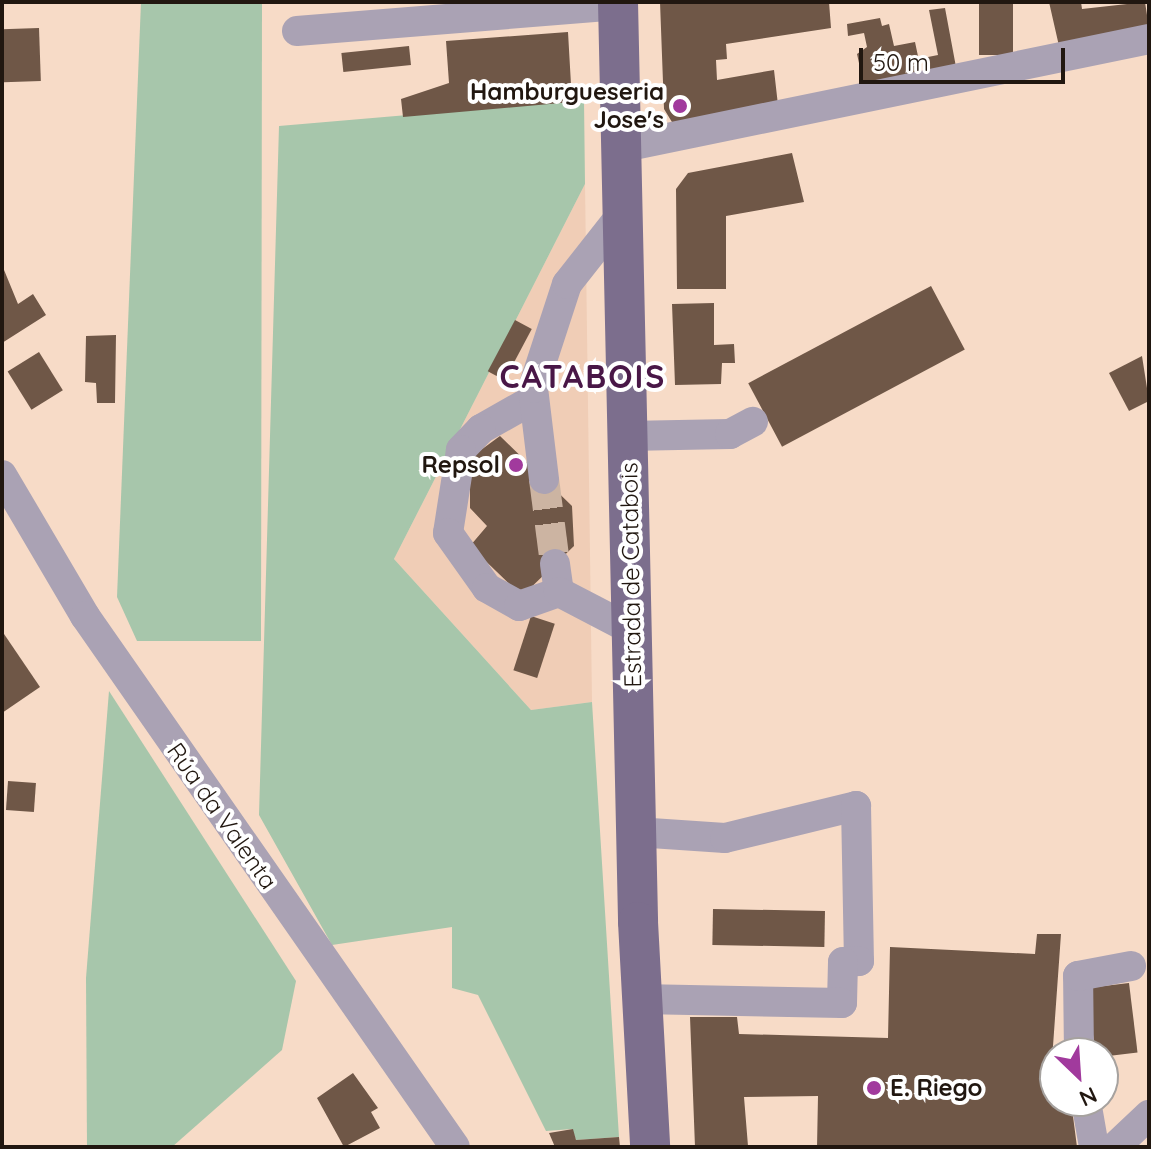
<!DOCTYPE html>
<meta charset="utf-8">
<style>
body{margin:0}
#map{position:relative;width:1151px;height:1149px;overflow:hidden;background:#f7dbc7;font-family:Quicksand,sans-serif}
div>[style]{position:absolute}
.built>*{inset:0;background:#f0cdb6}
.green>*{inset:0;background:#a7c6ab}
.building>*{inset:0;background:#6f5747;transform-origin:0 0}
.minor-tunnel>*{height:30px;margin-top:-15px;transform-origin:0;background:repeating-linear-gradient(90deg,#ccb4a2 0 30px,transparent 0 45px)}
.minor>*{height:30px;margin:-15px;padding:0 15px;transform-origin:15px;border-radius:15px;background:#aaa2b4}
.major>*{height:40px;margin:-20px;padding:0 20px;transform-origin:20px;border-radius:20px;background:#7c6e8d}
.dots>*{width:22px;height:22px;translate:-50% -50%;box-sizing:border-box;border:4px solid #fff;border-radius:50%}
span{translate:-50% -50%;white-space:nowrap;text-align:center;line-height:1.15;-webkit-text-stroke:8px #fff;paint-order:stroke}
.poi-label{font-size:24px;color:#211710;font-weight:700}
.right{translate:-100% -50%;text-align:right}
.left{translate:0 -50%;text-align:left}
.street-label{font-size:24px;color:#211710}
.district-label{font-size:32px;color:#491747;font-weight:700;letter-spacing:2px}
.frame{position:absolute;inset:0;border:4px solid #211710;pointer-events:none}
.north{position:absolute;left:1039px;top:1037px;width:80px;height:80px;box-sizing:border-box;background:#fff;border:2px solid #a6a29f;border-radius:50%;rotate:155deg;font-size:22px;font-weight:700;line-height:32px;text-align:center;color:#211710}
.north::after{content:'';display:block;margin:auto;width:28px;height:36px;background:#a13a9d;clip-path:polygon(50% 0,100% 100%,50% 72%,0 100%)}
.scale{position:absolute;left:859px;top:48px;width:206px;height:36px;box-sizing:border-box;border:4px solid #211710;border-top:0;padding-left:10px;font-size:24px;line-height:28px;white-space:nowrap;color:#211710;-webkit-text-stroke:6px #fff;paint-order:stroke}
</style>
<div id="map">
<div class="built">
<div style="clip-path:polygon(585px 184px,592px 702px,531px 710px,394px 559px)"></div>
</div>
<div class="green">
<div style="clip-path:polygon(141px 2px,262px 2px,261px 641px,137px 641px,117px 597px)"></div>
<div style="clip-path:polygon(584px 100px,585px 184px,394px 559px,531px 710px,592px 702px,619px 1137px,576px 1140px,572px 1129px,546px 1131px,478px 995px,452px 988px,452px 927px,332px 945px,259px 815px,279px 126px)"></div>
<div style="clip-path:polygon(109px 691px,296px 981px,282px 1050px,172px 1147px,87px 1147px,86px 978px)"></div>
</div>
<div class="building">
<div style="clip-path:polygon(660px 2px,829px 2px,831px 28px,726px 44px,727px 59px,716px 60px,717px 80px,774px 70px,778px 105px,675px 127px,664px 109px)"></div>
<div style="left:979px;top:2px;width:34px;height:53px"></div>
<div style="clip-path:polygon(1049px 2px,1081px 2px,1082px 9px,1145px 2px,1149px 28px,1059px 46px)"></div>
<div style="clip-path:polygon(945px 8px,956px 67px,927px 72px,923px 58px,938px 55px,929px 10px)"></div>
<div style="clip-path:polygon(880px 18px,882px 26px,889px 24px,894px 46px,915px 42px,922px 75px,864px 86px,857px 54px,867px 47px,864px 33px,848px 36px,847px 24px)"></div>
<div style="left:39px;top:28px;width:53px;height:37px;rotate:88deg"></div>
<div style="clip-path:polygon(568px 32px,572px 102px,403px 117px,401px 99px,449px 83px,446px 41px)"></div>
<div style="left:409px;top:46px;width:19px;height:68px;rotate:84deg"></div>
<div style="clip-path:polygon(792px 153px,804px 202px,726px 216px,726px 289px,677px 289px,676px 189px,688px 173px)"></div>
<div style="clip-path:polygon(2px 265px,18px 304px,33px 294px,46px 315px,2px 343px)"></div>
<div style="left:931px;top:286px;width:72px;height:207px;rotate:62deg"></div>
<div style="clip-path:polygon(714px 303px,714px 345px,734px 344px,735px 363px,722px 363px,721px 384px,675px 385px,672px 304px)"></div>
<div style="left:515px;top:320px;width:19px;height:58px;rotate:28deg"></div>
<div style="clip-path:polygon(116px 335px,115px 403px,97px 403px,96px 383px,85px 382px,86px 336px)"></div>
<div style="left:39px;top:352px;width:45px;height:37px;rotate:58deg"></div>
<div style="clip-path:polygon(1142px 356px,1149px 401px,1129px 411px,1109px 373px)"></div>
<div style="clip-path:polygon(500px 436px,572px 506px,574px 546px,522px 596px,470px 546px,487px 526px,470px 508px,470px 458px)"></div>
<div style="left:531px;top:616px;width:25px;height:57px;rotate:18deg"></div>
<div style="clip-path:polygon(2px 631px,40px 687px,2px 713px)"></div>
<div style="left:8px;top:781px;width:28px;height:29px;rotate:4deg"></div>
<div style="left:713px;top:909px;width:112px;height:36px;rotate:1deg"></div>
<div style="clip-path:polygon(1037px 934px,1061px 934px,1052px 1060px,1055px 1101px,1071px 1101px,1077px 1147px,817px 1147px,818px 1096px,744px 1097px,748px 1146px,695px 1147px,690px 1017px,737px 1017px,739px 1034px,888px 1038px,890px 947px,1035px 954px)"></div>
<div style="left:1129px;top:983px;width:70px;height:42px;rotate:83deg"></div>
<div style="clip-path:polygon(353px 1073px,378px 1108px,371px 1112px,380px 1128px,344px 1147px,317px 1098px)"></div>
<div style="clip-path:polygon(573px 1129px,576px 1140px,619px 1137px,620px 1147px,555px 1147px,549px 1133px)"></div>
</div>
<div class="minor-tunnel">
<div style="left:544px;top:479px;width:86px;rotate:82.6deg"></div>
</div>
<div class="minor">
<div style="left:297px;top:31px;width:323px;rotate:-4.6deg"></div>
<div style="left:619px;top:148px;width:541px;rotate:-11.62deg"></div>
<div style="left:534px;top:399px;width:61px;rotate:150.5deg"></div>
<div style="left:481px;top:429px;width:29px;rotate:134deg"></div>
<div style="left:461px;top:450px;width:84px;rotate:98.9deg"></div>
<div style="left:448px;top:533px;width:67px;rotate:54.7deg"></div>
<div style="left:487px;top:588px;width:37px;rotate:29deg"></div>
<div style="left:519px;top:606px;width:42px;rotate:-19.3deg"></div>
<div style="left:627px;top:436px;width:103px;rotate:-1.1deg"></div>
<div style="left:730px;top:434px;width:26px;rotate:-28deg"></div>
<div style="left:2px;top:475px;width:164px;rotate:59.5deg"></div>
<div style="left:85px;top:616px;width:647px;rotate:55.13deg"></div>
<div style="left:544px;top:479px;width:92px;rotate:-96.9deg"></div>
<div style="left:533px;top:388px;width:109px;rotate:-71.9deg"></div>
<div style="left:567px;top:284px;width:89px;rotate:-51.8deg"></div>
<div style="left:555px;top:564px;width:28px;rotate:82deg"></div>
<div style="left:559px;top:592px;width:82px;rotate:27.5deg"></div>
<div style="left:636px;top:832px;width:89px;rotate:3.9deg"></div>
<div style="left:725px;top:838px;width:135px;rotate:-13.7deg"></div>
<div style="left:856px;top:806px;width:155px;rotate:88.9deg"></div>
<div style="left:859px;top:961px;width:16px;rotate:176deg"></div>
<div style="left:843px;top:962px;width:41px;rotate:91.4deg"></div>
<div style="left:842px;top:1003px;width:202px;rotate:-178.9deg"></div>
<div style="left:1079px;top:1053px;width:77px;rotate:-90.7deg"></div>
<div style="left:1078px;top:976px;width:54px;rotate:-10.7deg"></div>
<div style="left:1086px;top:1101px;width:47px;rotate:80.1deg"></div>
<div style="left:1115px;top:1147px;width:47px;rotate:-43.3deg"></div>
</div>
<div class="major">
<div style="left:618px;top:2px;width:920px;rotate:88.75deg"></div>
<div style="left:638px;top:922px;width:225px;rotate:86.9deg"></div>
</div>
<div class="dots">
<div style="left:680px;top:106px;background:#a13a9d"></div>
<div style="left:516px;top:465px;background:#a13a9d"></div>
<div style="left:874px;top:1088px;background:#a13a9d"></div>
</div>
<div class="poi-label">
<span class="right" style="left:664px;top:106px">Hamburgueseria<br>Jose's</span>
<span class="right" style="left:500px;top:465px">Repsol</span>
<span class="left" style="left:890px;top:1088px">E. Riego</span>
</div>
<div class="street-label">
<span style="left:631px;top:575px;rotate:-91deg">Estrada de Catabois</span>
<span style="left:222px;top:816px;rotate:55deg">Rúa da Valenta</span>
</div>
<div class="district-label">
<span style="left:583px;top:376px">CATABOIS</span>
</div>
<div class="frame"></div>
<div class="north">N</div>
<div class="scale">50 m</div>
</div>
